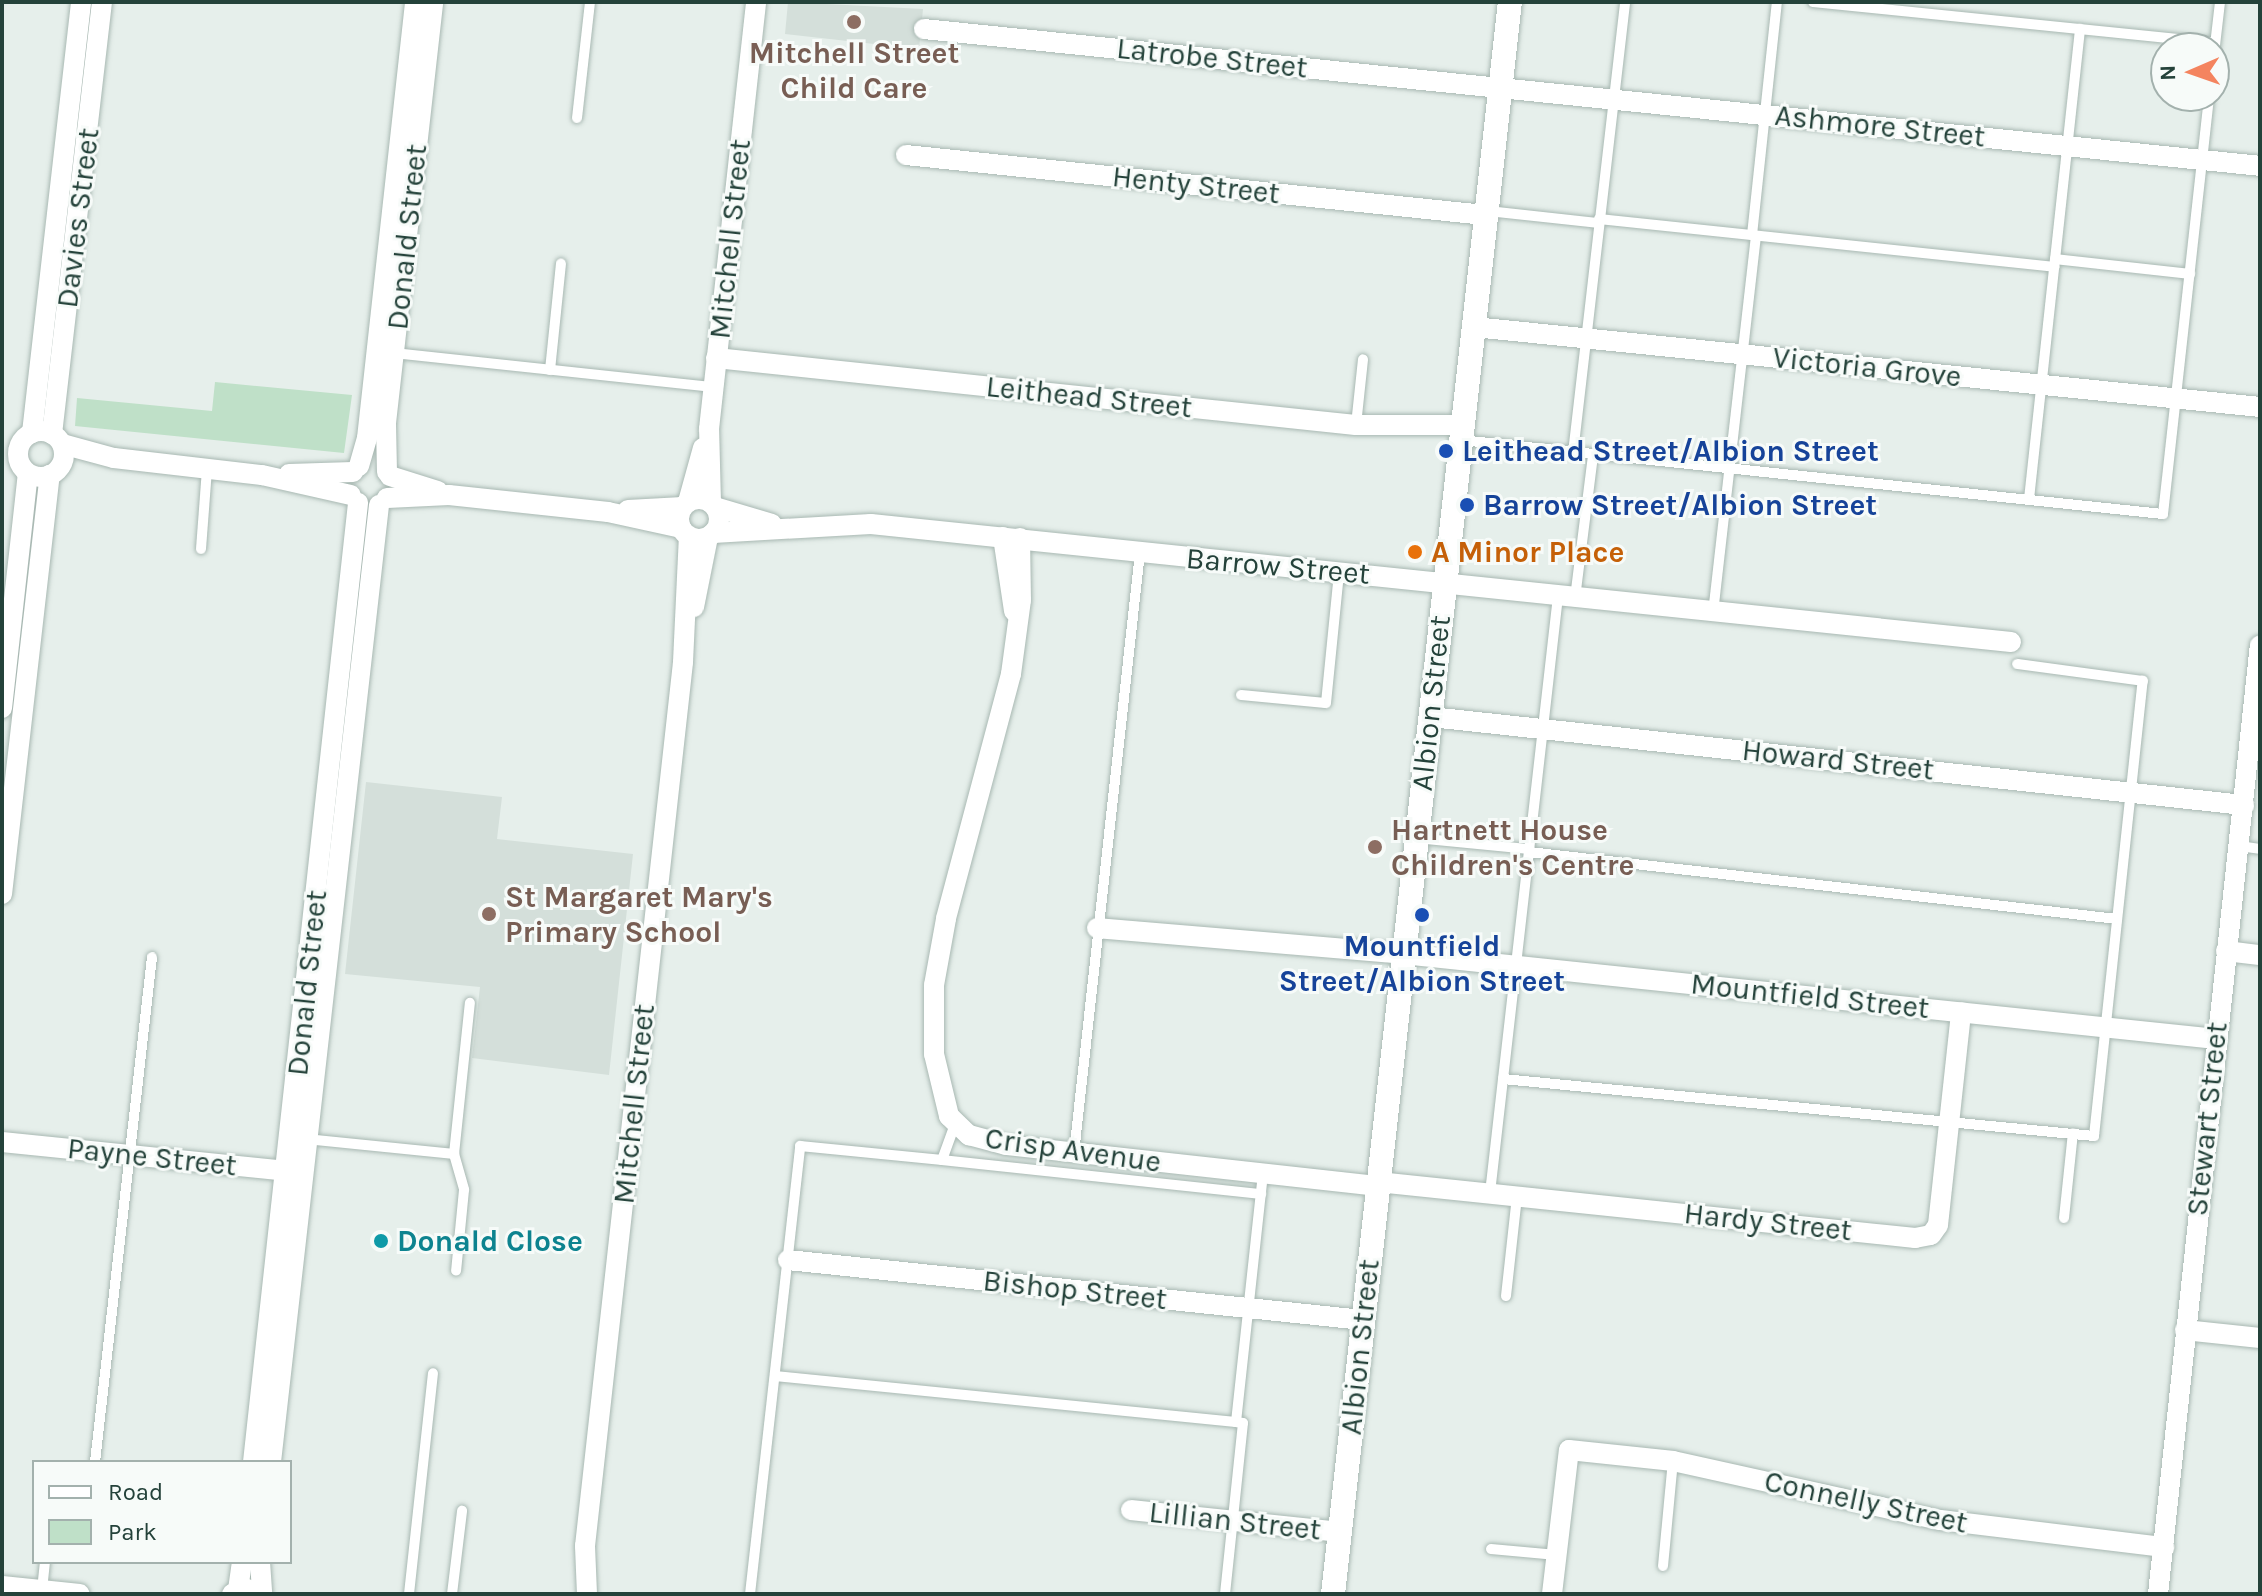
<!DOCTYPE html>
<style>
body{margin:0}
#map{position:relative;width:2262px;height:1596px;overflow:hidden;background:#e6efeb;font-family:Karla,sans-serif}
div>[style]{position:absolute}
.built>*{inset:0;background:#d4dfda}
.green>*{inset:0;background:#bfe0c8}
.roads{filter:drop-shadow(0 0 2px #a8b8b2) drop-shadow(0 0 2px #a8b8b2)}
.service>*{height:10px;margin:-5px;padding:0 5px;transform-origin:5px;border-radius:5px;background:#fff}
.minor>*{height:20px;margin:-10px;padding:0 10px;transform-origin:10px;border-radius:10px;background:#fff}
.minor>.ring{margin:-10px;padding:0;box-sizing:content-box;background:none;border:20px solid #fff;border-radius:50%}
.tertiary>*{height:24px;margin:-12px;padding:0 12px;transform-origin:12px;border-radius:12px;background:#fff}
.dots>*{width:22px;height:22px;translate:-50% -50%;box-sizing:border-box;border:4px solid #f7fbf9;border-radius:50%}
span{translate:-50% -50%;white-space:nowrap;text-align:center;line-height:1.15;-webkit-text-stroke:6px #f7fbf9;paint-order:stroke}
.education-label{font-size:30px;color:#785e54;font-weight:700}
.left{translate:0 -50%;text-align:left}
.street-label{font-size:30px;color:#24423a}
.transit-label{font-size:30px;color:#164399;font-weight:700}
.food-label{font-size:30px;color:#c56008;font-weight:700}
.culture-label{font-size:30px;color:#0d838f;font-weight:700}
.frame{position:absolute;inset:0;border:4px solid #24423a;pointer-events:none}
.legend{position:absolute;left:32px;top:1460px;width:260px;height:104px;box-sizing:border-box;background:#f7fbf9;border:2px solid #a3b1ad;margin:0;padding:10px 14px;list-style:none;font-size:24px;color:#24423a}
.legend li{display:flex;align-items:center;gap:16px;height:40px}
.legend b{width:40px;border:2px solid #a3b1ad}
.north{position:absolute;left:2150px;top:32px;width:80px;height:80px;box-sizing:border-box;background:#f7fbf9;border:2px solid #a3b1ad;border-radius:50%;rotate:268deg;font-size:22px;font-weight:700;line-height:32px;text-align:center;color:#24423a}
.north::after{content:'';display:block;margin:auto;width:28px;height:36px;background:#f4845f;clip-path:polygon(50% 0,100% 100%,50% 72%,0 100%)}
</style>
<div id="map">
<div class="built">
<div style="clip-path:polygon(788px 2px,923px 9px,919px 49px,785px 34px)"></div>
<div style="clip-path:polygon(366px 782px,502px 797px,497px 839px,633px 854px,609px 1075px,472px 1058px,480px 987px,345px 974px)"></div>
</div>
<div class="green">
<div style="clip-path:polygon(215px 382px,352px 395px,344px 453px,75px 426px,77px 398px,212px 411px)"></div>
</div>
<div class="roads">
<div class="service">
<div style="left:1813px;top:2px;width:404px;rotate:5.8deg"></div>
<div style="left:2214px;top:54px;width:52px;rotate:-83.4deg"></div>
<div style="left:577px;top:118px;width:117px;rotate:-83.6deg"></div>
<div style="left:1488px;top:211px;width:112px;rotate:6.2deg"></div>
<div style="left:1599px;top:219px;width:458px;rotate:6deg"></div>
<div style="left:1752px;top:235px;width:234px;rotate:-83.9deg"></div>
<div style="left:2055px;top:259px;width:136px;rotate:6.3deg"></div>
<div style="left:394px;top:353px;width:321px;rotate:6.1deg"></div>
<div style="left:550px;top:370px;width:107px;rotate:-84.1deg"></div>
<div style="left:1356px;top:425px;width:66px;rotate:-83.9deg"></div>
<div style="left:1461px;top:440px;width:706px;rotate:6.02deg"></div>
<div style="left:2163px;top:514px;width:421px;rotate:-83.7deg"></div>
<div style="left:1573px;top:453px;width:454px;rotate:-83.4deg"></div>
<div style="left:2029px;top:499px;width:473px;rotate:-83.8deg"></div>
<div style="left:201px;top:549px;width:80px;rotate:-85.7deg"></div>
<div style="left:1575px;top:598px;width:144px;rotate:-82.8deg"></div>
<div style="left:1713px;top:613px;width:379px;rotate:-83.5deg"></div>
<div style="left:1241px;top:695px;width:85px;rotate:5.4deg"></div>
<div style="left:1326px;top:703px;width:131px;rotate:-84.3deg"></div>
<div style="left:1416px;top:838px;width:114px;rotate:5.6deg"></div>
<div style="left:2239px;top:846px;width:21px;rotate:8deg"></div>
<div style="left:1529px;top:852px;width:592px;rotate:6.5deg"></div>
<div style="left:1503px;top:1079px;width:594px;rotate:5.51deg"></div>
<div style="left:2094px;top:1136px;width:458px;rotate:-83.9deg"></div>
<div style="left:2143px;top:681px;width:127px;rotate:-172.3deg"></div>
<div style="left:306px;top:1139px;width:149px;rotate:5.8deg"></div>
<div style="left:454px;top:1154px;width:152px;rotate:-84deg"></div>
<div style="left:1074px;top:1153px;width:605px;rotate:-83.73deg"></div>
<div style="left:454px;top:1154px;width:37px;rotate:74deg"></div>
<div style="left:464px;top:1190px;width:81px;rotate:95.6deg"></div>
<div style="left:942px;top:1160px;width:321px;rotate:6.1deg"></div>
<div style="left:1490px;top:1193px;width:601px;rotate:-83.5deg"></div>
<div style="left:2064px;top:1218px;width:85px;rotate:-84deg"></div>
<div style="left:1506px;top:1296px;width:101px;rotate:-83.7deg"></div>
<div style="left:775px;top:1376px;width:463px;rotate:5.7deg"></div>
<div style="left:95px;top:1462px;width:508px;rotate:-83.56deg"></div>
<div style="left:1491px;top:1549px;width:66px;rotate:5.2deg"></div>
<div style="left:1663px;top:1566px;width:105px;rotate:-84.6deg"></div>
<div style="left:42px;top:1590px;width:28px;rotate:-84deg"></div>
<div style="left:409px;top:1594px;width:222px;rotate:-83.8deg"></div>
<div style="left:452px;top:1594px;width:84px;rotate:-83.1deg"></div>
<div style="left:750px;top:1594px;width:451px;rotate:-83.6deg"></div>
<div style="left:800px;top:1146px;width:143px;rotate:5.6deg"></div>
<div style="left:942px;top:1160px;width:38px;rotate:-70deg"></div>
<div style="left:1225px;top:1594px;width:172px;rotate:-84deg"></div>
<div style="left:1243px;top:1423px;width:7px;rotate:-172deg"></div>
<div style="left:1236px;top:1422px;width:249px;rotate:-83.8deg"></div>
</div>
<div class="minor">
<div style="left:924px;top:29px;width:1343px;rotate:5.85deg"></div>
<div style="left:906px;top:155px;width:582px;rotate:5.92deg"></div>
<div style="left:1474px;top:327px;width:790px;rotate:5.81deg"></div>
<div style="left:716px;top:358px;width:643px;rotate:5.98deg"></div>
<div style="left:1356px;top:425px;width:106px"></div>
<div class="ring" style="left:18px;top:431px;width:26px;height:26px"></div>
<div style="left:32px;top:433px;width:434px;rotate:-83.5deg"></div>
<div style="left:52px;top:434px;width:435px;rotate:-83.4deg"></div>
<div style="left:62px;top:444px;width:54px;rotate:15.1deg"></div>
<div style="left:114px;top:458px;width:149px;rotate:6.6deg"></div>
<div style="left:262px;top:475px;width:91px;rotate:12.7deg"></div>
<div style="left:359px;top:466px;width:29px;rotate:-74deg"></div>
<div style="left:367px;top:438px;width:439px;rotate:-83.7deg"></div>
<div style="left:387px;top:472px;width:49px;rotate:-91.2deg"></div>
<div style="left:386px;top:423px;width:424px;rotate:-83.6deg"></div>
<div style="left:289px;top:474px;width:64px;rotate:-1.8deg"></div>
<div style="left:390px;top:476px;width:50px;rotate:17.4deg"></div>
<div style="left:387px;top:498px;width:62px;rotate:-2.8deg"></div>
<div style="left:449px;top:495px;width:160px;rotate:6.1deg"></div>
<div style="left:608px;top:512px;width:75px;rotate:12.4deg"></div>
<div class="ring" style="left:679px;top:499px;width:20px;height:20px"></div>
<div style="left:688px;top:502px;width:56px;rotate:-74.5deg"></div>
<div style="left:711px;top:503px;width:74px;rotate:-91.5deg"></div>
<div style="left:709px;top:429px;width:430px;rotate:-83.7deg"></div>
<div style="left:715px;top:507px;width:59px;rotate:16.6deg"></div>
<div style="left:628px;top:510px;width:55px;rotate:-3.1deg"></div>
<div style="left:713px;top:533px;width:158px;rotate:-3.3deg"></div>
<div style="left:871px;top:524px;width:1146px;rotate:5.91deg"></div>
<div style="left:1003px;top:537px;width:75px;rotate:81.5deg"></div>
<div style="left:1020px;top:538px;width:62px;rotate:89.1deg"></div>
<div style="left:1021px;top:600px;width:75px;rotate:97.7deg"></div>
<div style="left:1011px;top:674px;width:253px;rotate:104.9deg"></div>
<div style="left:946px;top:919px;width:67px;rotate:100.3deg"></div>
<div style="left:934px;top:985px;width:69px;rotate:90deg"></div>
<div style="left:934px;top:1054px;width:64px;rotate:76.4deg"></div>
<div style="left:949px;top:1116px;width:28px;rotate:44deg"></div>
<div style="left:969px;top:1135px;width:38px;rotate:15deg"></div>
<div style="left:1006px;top:1145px;width:374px;rotate:6.3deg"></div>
<div style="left:694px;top:607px;width:71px;rotate:-78.7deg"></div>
<div style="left:2px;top:708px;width:236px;rotate:-83.7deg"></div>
<div style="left:1431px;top:717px;width:818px;rotate:6.18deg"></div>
<div style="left:2px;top:894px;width:422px;rotate:-83.5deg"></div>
<div style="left:1097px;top:928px;width:288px;rotate:4.8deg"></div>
<div style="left:1384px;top:952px;width:837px;rotate:5.97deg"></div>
<div style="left:2226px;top:951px;width:34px;rotate:7deg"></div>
<div style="left:2px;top:1142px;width:298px;rotate:5.8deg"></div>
<div style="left:1378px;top:1182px;width:540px;rotate:5.95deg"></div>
<div style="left:1915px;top:1238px;width:16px;rotate:-11deg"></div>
<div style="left:1931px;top:1235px;width:12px;rotate:-55deg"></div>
<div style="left:1938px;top:1225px;width:214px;rotate:-83.8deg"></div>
<div style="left:788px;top:1260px;width:578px;rotate:5.96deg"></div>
<div style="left:2185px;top:1330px;width:75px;rotate:6.1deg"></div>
<div style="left:253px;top:1462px;width:965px;rotate:-83.75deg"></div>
<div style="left:271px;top:1462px;width:963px;rotate:-83.56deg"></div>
<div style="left:1131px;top:1510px;width:210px;rotate:6deg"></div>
<div style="left:260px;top:1562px;width:32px;rotate:86deg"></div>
<div style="left:2px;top:1586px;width:78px;rotate:5.9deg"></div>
<div style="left:238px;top:1590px;width:28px;rotate:-82deg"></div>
<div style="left:232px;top:1594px;width:13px;rotate:-27deg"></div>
<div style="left:244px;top:1588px;width:18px;rotate:19deg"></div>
<div style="left:587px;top:1594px;width:48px;rotate:-92.4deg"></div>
<div style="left:585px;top:1546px;width:889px;rotate:-83.67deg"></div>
<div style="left:683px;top:662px;width:126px;rotate:-87.3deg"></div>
<div style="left:1552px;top:1594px;width:145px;rotate:-83.3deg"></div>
<div style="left:1569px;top:1450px;width:105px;rotate:6deg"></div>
<div style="left:1673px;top:1461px;width:273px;rotate:12.5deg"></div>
<div style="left:1940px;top:1520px;width:226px;rotate:6.9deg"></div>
<div style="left:2158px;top:1594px;width:954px;rotate:-83.87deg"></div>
</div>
<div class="tertiary">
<div style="left:1333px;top:1594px;width:1602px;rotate:-83.66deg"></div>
</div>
</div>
<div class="dots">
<div style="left:854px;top:22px;background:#8d6e63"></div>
<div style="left:1446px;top:451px;background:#1a4fb4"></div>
<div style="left:1467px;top:505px;background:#1a4fb4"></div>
<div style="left:1415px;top:552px;background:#e8710a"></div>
<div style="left:1375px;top:847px;background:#8d6e63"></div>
<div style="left:489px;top:914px;background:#8d6e63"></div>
<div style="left:1422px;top:915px;background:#1a4fb4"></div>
<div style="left:381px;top:1241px;background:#0f9aa8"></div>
</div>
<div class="education-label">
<span style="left:854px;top:70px">Mitchell Street<br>Child Care</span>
<span class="left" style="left:1391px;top:847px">Hartnett House<br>Children's Centre</span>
<span class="left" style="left:505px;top:914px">St Margaret Mary's<br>Primary School</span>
</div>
<div class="street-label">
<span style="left:1212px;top:58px;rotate:6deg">Latrobe Street</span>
<span style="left:1880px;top:126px;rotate:6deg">Ashmore Street</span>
<span style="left:1196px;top:185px;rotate:6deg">Henty Street</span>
<span style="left:78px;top:218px;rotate:-83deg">Davies Street</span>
<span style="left:407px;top:237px;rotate:-84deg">Donald Street</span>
<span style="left:730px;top:239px;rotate:-84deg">Mitchell Street</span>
<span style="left:1867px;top:367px;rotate:6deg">Victoria Grove</span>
<span style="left:1089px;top:397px;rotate:6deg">Leithead Street</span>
<span style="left:1278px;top:566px;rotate:5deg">Barrow Street</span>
<span style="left:1431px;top:703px;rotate:-84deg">Albion Street</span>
<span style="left:1838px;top:760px;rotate:6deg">Howard Street</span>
<span style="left:307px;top:983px;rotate:-84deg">Donald Street</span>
<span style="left:1810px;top:996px;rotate:6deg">Mountfield Street</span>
<span style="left:634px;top:1104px;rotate:-84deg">Mitchell Street</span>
<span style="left:2207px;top:1119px;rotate:-84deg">Stewart Street</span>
<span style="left:1073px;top:1150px;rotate:8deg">Crisp Avenue</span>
<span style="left:152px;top:1157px;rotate:6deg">Payne Street</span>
<span style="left:1768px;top:1222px;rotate:6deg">Hardy Street</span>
<span style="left:1075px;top:1290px;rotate:6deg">Bishop Street</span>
<span style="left:1360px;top:1347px;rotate:-84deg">Albion Street</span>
<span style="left:1866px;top:1502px;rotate:12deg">Connelly Street</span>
<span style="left:1235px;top:1521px;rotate:6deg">Lillian Street</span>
</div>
<div class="transit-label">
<span class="left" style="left:1462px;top:451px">Leithead Street/Albion Street</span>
<span class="left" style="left:1483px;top:505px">Barrow Street/Albion Street</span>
<span style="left:1422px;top:963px">Mountfield<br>Street/Albion Street</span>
</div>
<div class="food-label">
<span class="left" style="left:1431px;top:552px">A Minor Place</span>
</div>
<div class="culture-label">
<span class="left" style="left:397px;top:1241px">Donald Close</span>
</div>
<div class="frame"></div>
<ul class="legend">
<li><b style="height:10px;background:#fff"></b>Road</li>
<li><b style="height:22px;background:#bfe0c8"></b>Park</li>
</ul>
<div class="north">N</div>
</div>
